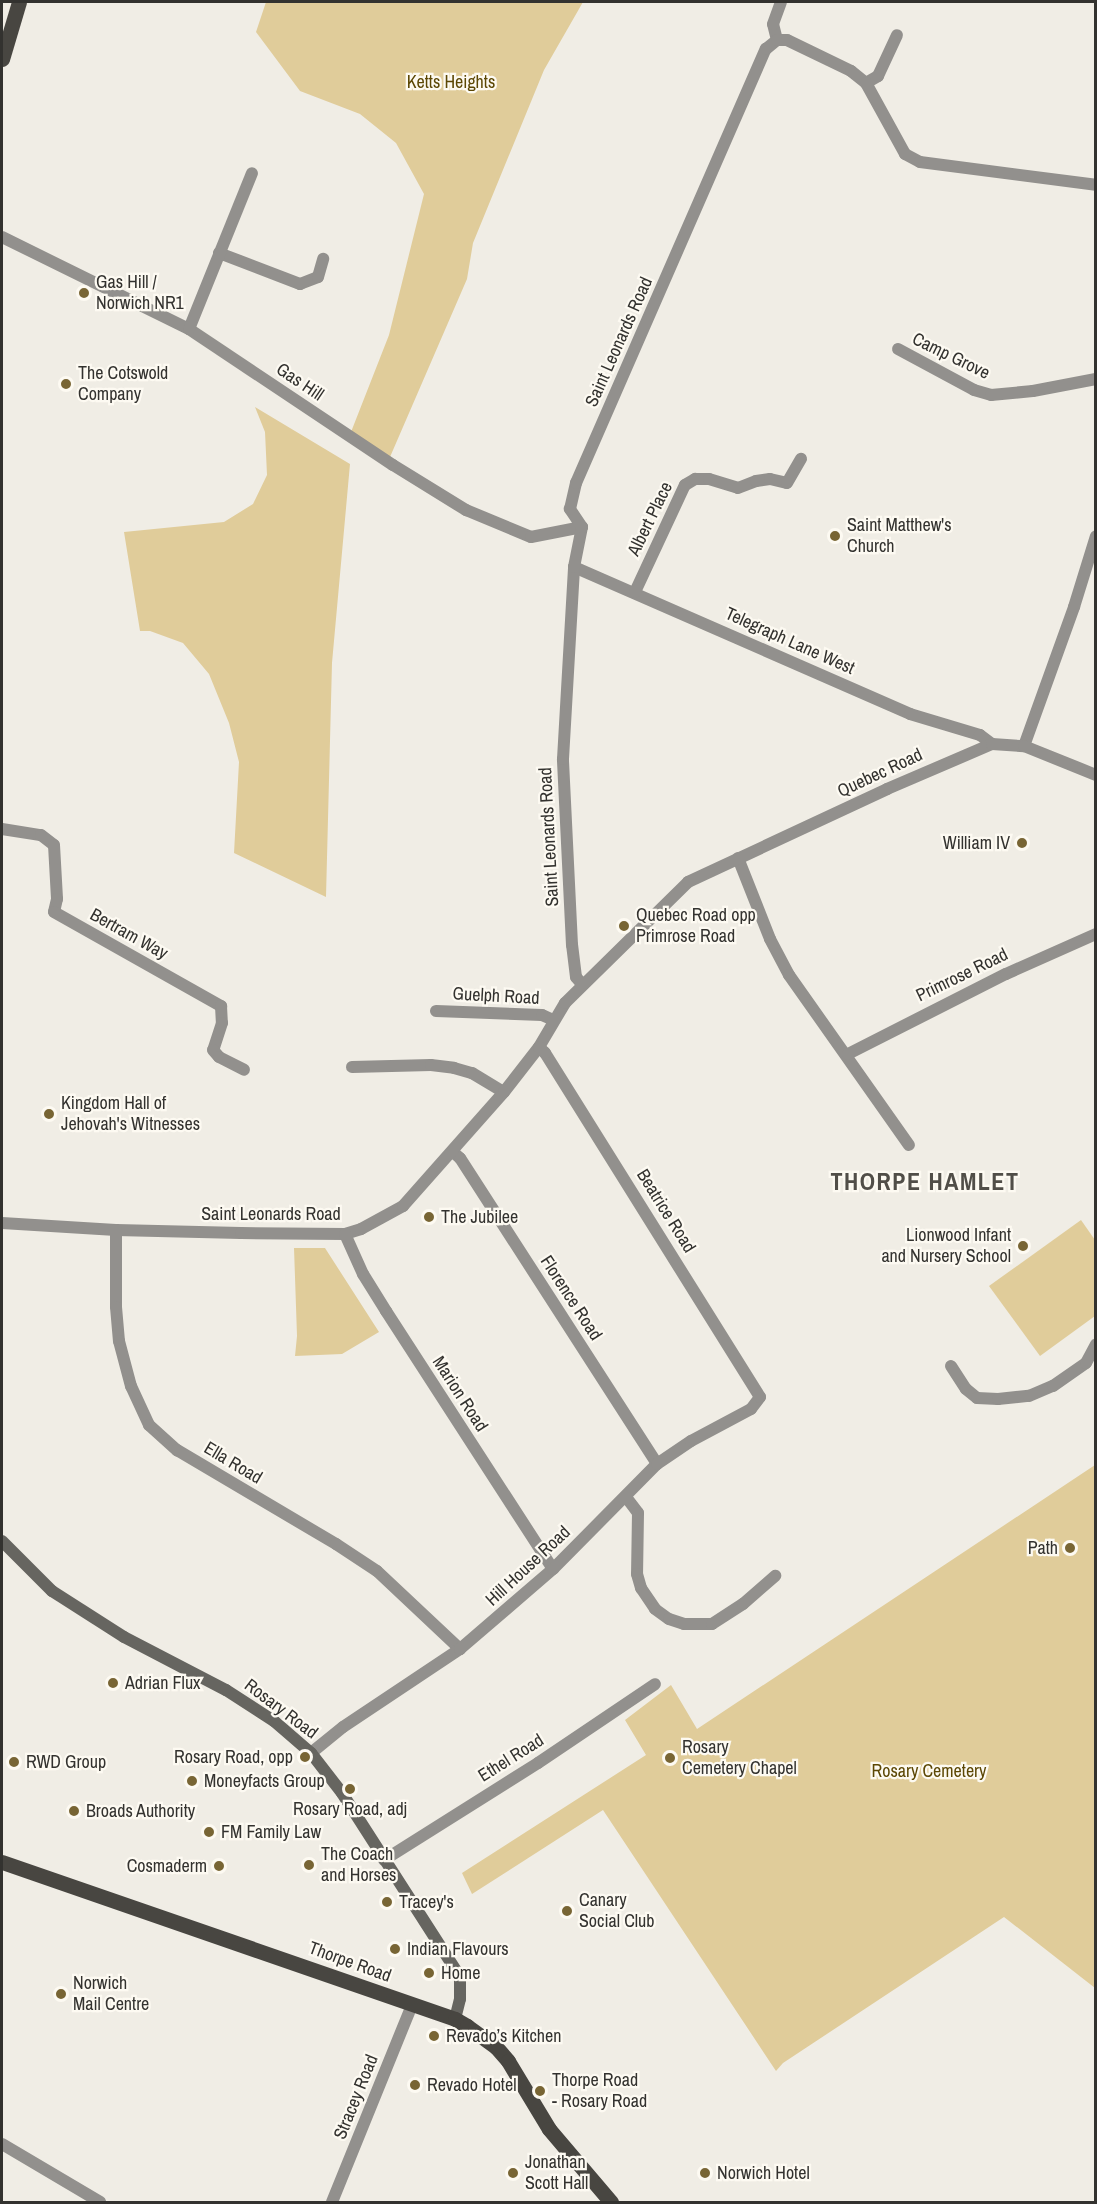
<!DOCTYPE html>
<meta charset="utf-8">
<style>
body{margin:0}
#map{position:relative;width:1097px;height:2204px;overflow:hidden;background:#f0ede5;font-family:"Archivo Narrow",sans-serif}
div>[style]{position:absolute}
.green>*{inset:0;background:#e0cc9a}
.street>*{height:12px;margin:-6px;padding:0 6px;transform-origin:6px;border-radius:6px;background:#92908d}
.secondary>*{height:12px;margin:-6px;padding:0 6px;transform-origin:6px;border-radius:6px;background:#666560}
.primary>*{height:15px;margin:-7.5px;padding:0 7.5px;transform-origin:7.5px;border-radius:7.5px;background:#484641}
.dots>*{width:16px;height:16px;translate:-50% -50%;box-sizing:border-box;border:3px solid #fdfaf2;border-radius:50%}
span{translate:-50% -50%;white-space:nowrap;text-align:center;line-height:1.15;-webkit-text-stroke:4.5px #fdfaf2;paint-order:stroke}
.park-label{font-size:18px;color:#5c4704}
.poi-label{font-size:18px;color:#33322f}
.left{translate:0 -50%;text-align:left}
.right{translate:-100% -50%;text-align:right}
.street-label{font-size:18px;color:#33322f}
.district-label{font-size:24px;color:#514e48;font-weight:700;letter-spacing:1.5px}
.frame{position:absolute;inset:0;border:3px solid #33322f;pointer-events:none}
</style>
<div id="map">
<div class="green">
<div style="clip-path:polygon(266px 2px,583px 2px,544px 70px,473px 243px,467px 279px,390px 457px,351px 432px,389px 335px,424px 194px,396px 143px,360px 114px,300px 91px,256px 32px)"></div>
<div style="clip-path:polygon(255px 407px,350px 464px,332px 663px,326px 897px,234px 853px,239px 762px,229px 723px,209px 674px,183px 643px,150px 631px,140px 631px,124px 532px,224px 522px,253px 504px,267px 475px,265px 432px)"></div>
<div style="clip-path:polygon(1081px 1220px,1095px 1240px,1095px 1316px,1040px 1356px,989px 1286px)"></div>
<div style="clip-path:polygon(294px 1248px,325px 1248px,379px 1332px,342px 1354px,295px 1356px,297px 1336px)"></div>
<div style="clip-path:polygon(1095px 1465px,1095px 1988px,1004px 1917px,783px 2063px,776px 2071px,603px 1810px,472px 1894px,462px 1873px,646px 1755px,625px 1720px,671px 1685px,697px 1729px)"></div>
</div>
<div class="street">
<div style="left:777px;top:40px;width:16px;rotate:-104deg"></div>
<div style="left:773px;top:24px;width:23px;rotate:-70deg"></div>
<div style="left:866px;top:83px;width:14px;rotate:-30deg"></div>
<div style="left:878px;top:76px;width:45px;rotate:-65.1deg"></div>
<div style="left:2px;top:237px;width:208px;rotate:26.2deg"></div>
<div style="left:189px;top:329px;width:245px;rotate:33.7deg"></div>
<div style="left:393px;top:465px;width:86px;rotate:31.7deg"></div>
<div style="left:466px;top:510px;width:70px;rotate:22.6deg"></div>
<div style="left:531px;top:537px;width:52px;rotate:-11.1deg"></div>
<div style="left:219px;top:253px;width:87px;rotate:20.9deg"></div>
<div style="left:300px;top:284px;width:19px;rotate:-21deg"></div>
<div style="left:318px;top:277px;width:19px;rotate:-74deg"></div>
<div style="left:189px;top:329px;width:168px;rotate:-68deg"></div>
<div style="left:898px;top:349px;width:86px;rotate:28.3deg"></div>
<div style="left:974px;top:390px;width:18px;rotate:16deg"></div>
<div style="left:991px;top:395px;width:42px;rotate:-5.4deg"></div>
<div style="left:1033px;top:391px;width:64px;rotate:-10.8deg"></div>
<div style="left:574px;top:567px;width:367px;rotate:23.6deg"></div>
<div style="left:910px;top:714px;width:73px;rotate:16.7deg"></div>
<div style="left:980px;top:735px;width:15px;rotate:37deg"></div>
<div style="left:635px;top:592px;width:118px;rotate:-65deg"></div>
<div style="left:685px;top:485px;width:12px;rotate:-31deg"></div>
<div style="left:695px;top:479px;width:14px"></div>
<div style="left:709px;top:479px;width:30px;rotate:17deg"></div>
<div style="left:738px;top:488px;width:19px;rotate:-21deg"></div>
<div style="left:756px;top:481px;width:14px;rotate:-8deg"></div>
<div style="left:770px;top:479px;width:17px;rotate:13deg"></div>
<div style="left:787px;top:483px;width:28px;rotate:-60deg"></div>
<div style="left:1024px;top:746px;width:148px;rotate:-70.2deg"></div>
<div style="left:1074px;top:607px;width:74px;rotate:-72.8deg"></div>
<div style="left:2px;top:829px;width:39px;rotate:9deg"></div>
<div style="left:41px;top:835px;width:16px;rotate:38deg"></div>
<div style="left:54px;top:845px;width:54px;rotate:86.8deg"></div>
<div style="left:57px;top:899px;width:13px;rotate:103deg"></div>
<div style="left:54px;top:912px;width:192px;rotate:29.4deg"></div>
<div style="left:221px;top:1006px;width:17px;rotate:87deg"></div>
<div style="left:222px;top:1023px;width:28px;rotate:108deg"></div>
<div style="left:213px;top:1050px;width:9px;rotate:49deg"></div>
<div style="left:219px;top:1057px;width:28px;rotate:27deg"></div>
<div style="left:738px;top:858px;width:87px;rotate:68.4deg"></div>
<div style="left:770px;top:939px;width:41px;rotate:62.2deg"></div>
<div style="left:789px;top:975px;width:208px;rotate:54.8deg"></div>
<div style="left:582px;top:984px;width:9px;rotate:-131deg"></div>
<div style="left:576px;top:977px;width:32px;rotate:-97deg"></div>
<div style="left:572px;top:945px;width:186px;rotate:-92.8deg"></div>
<div style="left:563px;top:759px;width:192px;rotate:-86.7deg"></div>
<div style="left:574px;top:567px;width:41px;rotate:-78.7deg"></div>
<div style="left:582px;top:527px;width:22px;rotate:-124deg"></div>
<div style="left:570px;top:509px;width:27px;rotate:-77deg"></div>
<div style="left:576px;top:483px;width:474px;rotate:-66.4deg"></div>
<div style="left:766px;top:49px;width:14px;rotate:-39deg"></div>
<div style="left:777px;top:40px;width:10px"></div>
<div style="left:787px;top:40px;width:71px;rotate:25.8deg"></div>
<div style="left:851px;top:71px;width:19px;rotate:39deg"></div>
<div style="left:866px;top:83px;width:81px;rotate:61.2deg"></div>
<div style="left:905px;top:154px;width:17px;rotate:28deg"></div>
<div style="left:920px;top:162px;width:177px;rotate:7.4deg"></div>
<div style="left:436px;top:1011px;width:106px;rotate:2.2deg"></div>
<div style="left:542px;top:1015px;width:12px;rotate:24deg"></div>
<div style="left:848px;top:1054px;width:177px;rotate:-26.9deg"></div>
<div style="left:1006px;top:974px;width:98px;rotate:-24deg"></div>
<div style="left:352px;top:1067px;width:79px;rotate:-1.5deg"></div>
<div style="left:431px;top:1065px;width:23px;rotate:7deg"></div>
<div style="left:454px;top:1068px;width:19px;rotate:16deg"></div>
<div style="left:472px;top:1073px;width:37px;rotate:31deg"></div>
<div style="left:453px;top:1152px;width:9px;rotate:41deg"></div>
<div style="left:460px;top:1158px;width:364px;rotate:57.2deg"></div>
<div style="left:2px;top:1223px;width:114px;rotate:3.5deg"></div>
<div style="left:116px;top:1230px;width:125px;rotate:1.4deg"></div>
<div style="left:241px;top:1233px;width:104px;rotate:0.6deg"></div>
<div style="left:345px;top:1234px;width:17px;rotate:-17deg"></div>
<div style="left:361px;top:1229px;width:48px;rotate:-28.7deg"></div>
<div style="left:403px;top:1206px;width:152px;rotate:-48.5deg"></div>
<div style="left:504px;top:1092px;width:57px;rotate:-52.1deg"></div>
<div style="left:539px;top:1047px;width:51px;rotate:-59.4deg"></div>
<div style="left:565px;top:1003px;width:173px;rotate:-44.5deg"></div>
<div style="left:688px;top:882px;width:220px;rotate:-25deg"></div>
<div style="left:887px;top:789px;width:114px;rotate:-23.2deg"></div>
<div style="left:992px;top:744px;width:32px;rotate:4deg"></div>
<div style="left:1024px;top:746px;width:78px;rotate:21.9deg"></div>
<div style="left:116px;top:1230px;width:77px;rotate:90deg"></div>
<div style="left:116px;top:1307px;width:34px;rotate:85deg"></div>
<div style="left:119px;top:1341px;width:47px;rotate:75.1deg"></div>
<div style="left:131px;top:1386px;width:43px;rotate:65.2deg"></div>
<div style="left:149px;top:1425px;width:38px;rotate:42deg"></div>
<div style="left:177px;top:1450px;width:185px;rotate:30.6deg"></div>
<div style="left:336px;top:1544px;width:49px;rotate:33.4deg"></div>
<div style="left:377px;top:1571px;width:114px;rotate:43.2deg"></div>
<div style="left:345px;top:1234px;width:44px;rotate:65.8deg"></div>
<div style="left:363px;top:1274px;width:44px;rotate:58.1deg"></div>
<div style="left:386px;top:1311px;width:307px;rotate:57.1deg"></div>
<div style="left:951px;top:1366px;width:27px;rotate:57deg"></div>
<div style="left:966px;top:1389px;width:14px;rotate:39deg"></div>
<div style="left:977px;top:1398px;width:21px;rotate:3deg"></div>
<div style="left:998px;top:1399px;width:31px;rotate:-6deg"></div>
<div style="left:1029px;top:1396px;width:26px;rotate:-23deg"></div>
<div style="left:1053px;top:1386px;width:40px;rotate:-34.9deg"></div>
<div style="left:1086px;top:1363px;width:21px;rotate:-62deg"></div>
<div style="left:626px;top:1497px;width:20px;rotate:53deg"></div>
<div style="left:638px;top:1513px;width:61px;rotate:90.9deg"></div>
<div style="left:637px;top:1574px;width:15px;rotate:74deg"></div>
<div style="left:641px;top:1588px;width:25px;rotate:56deg"></div>
<div style="left:655px;top:1609px;width:17px;rotate:36deg"></div>
<div style="left:669px;top:1619px;width:16px;rotate:18deg"></div>
<div style="left:684px;top:1624px;width:28px"></div>
<div style="left:712px;top:1624px;width:37px;rotate:-33deg"></div>
<div style="left:743px;top:1604px;width:43px;rotate:-41.2deg"></div>
<div style="left:311px;top:1753px;width:41px;rotate:-39.1deg"></div>
<div style="left:343px;top:1727px;width:141px;rotate:-33.7deg"></div>
<div style="left:460px;top:1649px;width:123px;rotate:-40.7deg"></div>
<div style="left:553px;top:1569px;width:148px;rotate:-45.3deg"></div>
<div style="left:657px;top:1464px;width:41px;rotate:-34.1deg"></div>
<div style="left:691px;top:1441px;width:68px;rotate:-28.1deg"></div>
<div style="left:751px;top:1409px;width:15px;rotate:-53deg"></div>
<div style="left:760px;top:1397px;width:406px;rotate:-122deg"></div>
<div style="left:545px;top:1053px;width:8px;rotate:-135deg"></div>
<div style="left:384px;top:1860px;width:182px;rotate:-32.2deg"></div>
<div style="left:538px;top:1763px;width:141px;rotate:-34deg"></div>
<div style="left:2px;top:2144px;width:114px;rotate:30.6deg"></div>
<div style="left:332px;top:2202px;width:213px;rotate:-67.9deg"></div>
</div>
<div class="secondary">
<div style="left:2px;top:1541px;width:71px;rotate:45deg"></div>
<div style="left:52px;top:1591px;width:85px;rotate:32.6deg"></div>
<div style="left:124px;top:1637px;width:115px;rotate:27.5deg"></div>
<div style="left:226px;top:1690px;width:57px;rotate:32.9deg"></div>
<div style="left:274px;top:1721px;width:49px;rotate:40.9deg"></div>
<div style="left:311px;top:1753px;width:51px;rotate:52.2deg"></div>
<div style="left:342px;top:1793px;width:219px;rotate:57.3deg"></div>
<div style="left:460px;top:1977px;width:22px;rotate:90deg"></div>
<div style="left:460px;top:1999px;width:21px;rotate:104deg"></div>
</div>
<div class="primary">
<div style="left:2px;top:59px;width:59px;rotate:-73.4deg"></div>
<div style="left:2px;top:1862px;width:479px;rotate:19.1deg"></div>
<div style="left:455px;top:2019px;width:14px;rotate:30deg"></div>
<div style="left:467px;top:2026px;width:36px;rotate:36deg"></div>
<div style="left:496px;top:2047px;width:18px;rotate:49deg"></div>
<div style="left:508px;top:2061px;width:79px;rotate:58.9deg"></div>
<div style="left:549px;top:2129px;width:96px;rotate:49.7deg"></div>
</div>
<div class="dots">
<div style="left:84px;top:293px;background:#786534"></div>
<div style="left:66px;top:384px;background:#786534"></div>
<div style="left:835px;top:536px;background:#786534"></div>
<div style="left:1022px;top:843px;background:#786534"></div>
<div style="left:624px;top:926px;background:#786534"></div>
<div style="left:49px;top:1114px;background:#786534"></div>
<div style="left:429px;top:1217px;background:#786534"></div>
<div style="left:1023px;top:1246px;background:#786534"></div>
<div style="left:1070px;top:1548px;background:#786534"></div>
<div style="left:113px;top:1683px;background:#786534"></div>
<div style="left:305px;top:1757px;background:#786534"></div>
<div style="left:670px;top:1758px;background:#786534"></div>
<div style="left:14px;top:1762px;background:#786534"></div>
<div style="left:192px;top:1781px;background:#786534"></div>
<div style="left:350px;top:1789px;background:#786534"></div>
<div style="left:74px;top:1811px;background:#786534"></div>
<div style="left:209px;top:1832px;background:#786534"></div>
<div style="left:309px;top:1865px;background:#786534"></div>
<div style="left:219px;top:1866px;background:#786534"></div>
<div style="left:387px;top:1902px;background:#786534"></div>
<div style="left:567px;top:1911px;background:#786534"></div>
<div style="left:395px;top:1949px;background:#786534"></div>
<div style="left:429px;top:1973px;background:#786534"></div>
<div style="left:61px;top:1994px;background:#786534"></div>
<div style="left:434px;top:2036px;background:#786534"></div>
<div style="left:415px;top:2085px;background:#786534"></div>
<div style="left:540px;top:2091px;background:#786534"></div>
<div style="left:513px;top:2173px;background:#786534"></div>
<div style="left:705px;top:2173px;background:#786534"></div>
</div>
<div class="park-label">
<span style="left:451px;top:82px">Ketts Heights</span>
<span style="left:929px;top:1771px">Rosary Cemetery</span>
</div>
<div class="poi-label">
<span class="left" style="left:96px;top:293px">Gas Hill /<br>Norwich NR1</span>
<span class="left" style="left:78px;top:384px">The Cotswold<br>Company</span>
<span class="left" style="left:847px;top:536px">Saint Matthew's<br>Church</span>
<span class="right" style="left:1010px;top:843px">William IV</span>
<span class="left" style="left:636px;top:926px">Quebec Road opp<br>Primrose Road</span>
<span class="left" style="left:61px;top:1114px">Kingdom Hall of<br>Jehovah's Witnesses</span>
<span class="left" style="left:441px;top:1217px">The Jubilee</span>
<span class="right" style="left:1011px;top:1246px">Lionwood Infant<br>and Nursery School</span>
<span class="right" style="left:1058px;top:1548px">Path</span>
<span class="left" style="left:125px;top:1683px">Adrian Flux</span>
<span class="left" style="left:682px;top:1758px">Rosary<br>Cemetery Chapel</span>
<span class="right" style="left:293px;top:1757px">Rosary Road, opp</span>
<span class="left" style="left:26px;top:1762px">RWD Group</span>
<span class="left" style="left:204px;top:1781px">Moneyfacts Group</span>
<span style="left:350px;top:1809px">Rosary Road, adj</span>
<span class="left" style="left:86px;top:1811px">Broads Authority</span>
<span class="left" style="left:221px;top:1832px">FM Family Law</span>
<span class="left" style="left:321px;top:1865px">The Coach<br>and Horses</span>
<span class="right" style="left:207px;top:1866px">Cosmaderm</span>
<span class="left" style="left:579px;top:1911px">Canary<br>Social Club</span>
<span class="left" style="left:399px;top:1902px">Tracey's</span>
<span class="left" style="left:407px;top:1949px">Indian Flavours</span>
<span class="left" style="left:441px;top:1973px">Home</span>
<span class="left" style="left:73px;top:1994px">Norwich<br>Mail Centre</span>
<span class="left" style="left:446px;top:2036px">Revado’s Kitchen</span>
<span class="left" style="left:552px;top:2091px">Thorpe Road<br>- Rosary Road</span>
<span class="left" style="left:427px;top:2085px">Revado Hotel</span>
<span class="left" style="left:525px;top:2173px">Jonathan<br>Scott Hall</span>
<span class="left" style="left:717px;top:2173px">Norwich Hotel</span>
</div>
<div class="street-label">
<span style="left:619px;top:342px;rotate:-66deg">Saint Leonards Road</span>
<span style="left:951px;top:356px;rotate:26deg">Camp Grove</span>
<span style="left:300px;top:382px;rotate:34deg">Gas Hill</span>
<span style="left:650px;top:519px;rotate:-64deg">Albert Place</span>
<span style="left:790px;top:641px;rotate:24deg">Telegraph Lane West</span>
<span style="left:880px;top:773px;rotate:-25deg">Quebec Road</span>
<span style="left:549px;top:837px;rotate:-93deg">Saint Leonards Road</span>
<span style="left:129px;top:934px;rotate:29deg">Bertram Way</span>
<span style="left:962px;top:975px;rotate:-26deg">Primrose Road</span>
<span style="left:496px;top:996px;rotate:3deg">Guelph Road</span>
<span style="left:666px;top:1211px;rotate:58deg">Beatrice Road</span>
<span style="left:271px;top:1214px">Saint Leonards Road</span>
<span style="left:571px;top:1298px;rotate:57deg">Florence Road</span>
<span style="left:460px;top:1394px;rotate:57deg">Marion Road</span>
<span style="left:233px;top:1463px;rotate:31deg">Ella Road</span>
<span style="left:528px;top:1566px;rotate:-43deg">Hill House Road</span>
<span style="left:281px;top:1709px;rotate:37deg">Rosary Road</span>
<span style="left:511px;top:1758px;rotate:-32deg">Ethel Road</span>
<span style="left:350px;top:1962px;rotate:20deg">Thorpe Road</span>
<span style="left:356px;top:2097px;rotate:-68deg">Stracey Road</span>
</div>
<div class="district-label">
<span style="left:925px;top:1182px">THORPE HAMLET</span>
</div>
<div class="frame"></div>
</div>
